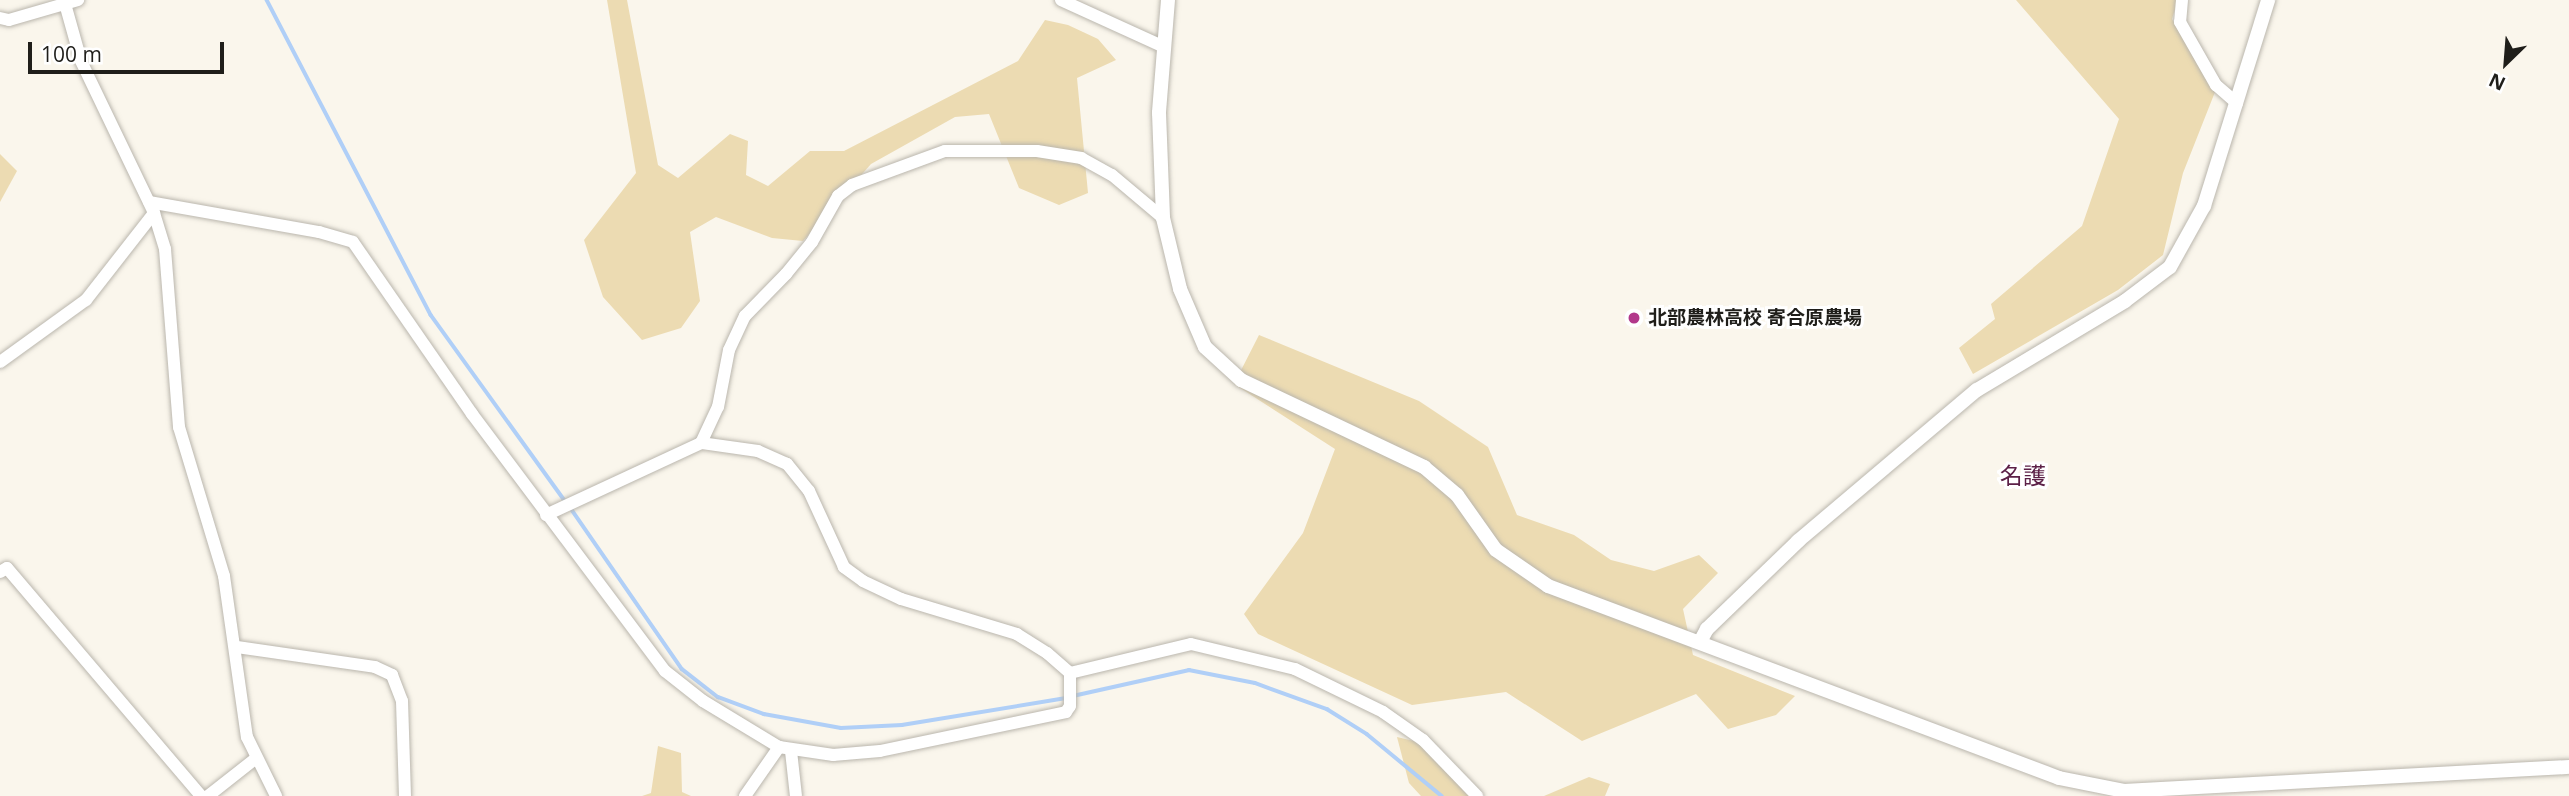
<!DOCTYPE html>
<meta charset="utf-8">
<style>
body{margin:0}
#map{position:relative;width:2569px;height:796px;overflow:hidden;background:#faf6ec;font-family:"Open Sans","Noto Sans JP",sans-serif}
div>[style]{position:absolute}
.green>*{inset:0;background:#ecdbb2}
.stream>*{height:3.5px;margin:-1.75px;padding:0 1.75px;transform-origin:1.75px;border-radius:1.75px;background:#b0cff7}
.roads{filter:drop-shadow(0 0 2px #bab6ad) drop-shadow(0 0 2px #bab6ad)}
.minor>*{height:12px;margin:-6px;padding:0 6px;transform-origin:6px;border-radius:6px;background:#fff}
.tertiary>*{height:14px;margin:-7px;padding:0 7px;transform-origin:7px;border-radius:7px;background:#fff}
.dots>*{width:19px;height:19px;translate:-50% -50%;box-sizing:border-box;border:4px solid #fff;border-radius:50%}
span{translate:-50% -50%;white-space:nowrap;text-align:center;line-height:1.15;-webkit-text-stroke:6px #fff;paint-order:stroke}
.poi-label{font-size:19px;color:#1f1e1a;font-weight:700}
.left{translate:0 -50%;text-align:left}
.quarter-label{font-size:23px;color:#5c2047}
.north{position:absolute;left:2471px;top:28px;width:70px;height:70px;-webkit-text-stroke:5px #fff;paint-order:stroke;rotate:205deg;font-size:19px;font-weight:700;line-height:28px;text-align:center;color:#1f1e1a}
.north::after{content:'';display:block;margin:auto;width:24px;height:32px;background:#1f1e1a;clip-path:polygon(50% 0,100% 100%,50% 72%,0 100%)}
.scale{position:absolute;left:28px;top:42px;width:196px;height:32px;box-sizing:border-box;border:4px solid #1f1e1a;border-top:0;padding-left:9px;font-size:21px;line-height:24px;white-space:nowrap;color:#1f1e1a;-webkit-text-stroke:5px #fff;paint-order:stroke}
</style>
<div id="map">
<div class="green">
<div style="clip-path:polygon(607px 0,627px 0,658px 165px,678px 178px,730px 134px,748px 141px,746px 175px,768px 186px,810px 151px,844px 151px,1018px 61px,1045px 20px,1068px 25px,1098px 39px,1116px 60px,1077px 78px,1088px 193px,1059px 205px,1019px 188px,989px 114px,955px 117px,871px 164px,803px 241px,772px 238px,716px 217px,690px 232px,700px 301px,681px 328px,642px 340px,603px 297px,584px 240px,636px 173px)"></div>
<div style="clip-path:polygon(2016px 0,2178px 0,2172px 19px,2215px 92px,2183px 173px,2163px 255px,2118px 290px,1973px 374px,1959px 348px,1995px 319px,1991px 304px,2082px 226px,2119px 119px)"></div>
<div style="clip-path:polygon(0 154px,17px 171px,0 202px)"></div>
<div style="clip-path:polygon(1259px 335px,1419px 401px,1488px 447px,1517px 515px,1574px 535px,1611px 560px,1654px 571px,1699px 555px,1718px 573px,1683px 609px,1693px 655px,1795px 696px,1776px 715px,1728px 729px,1696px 694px,1582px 741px,1506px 692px,1412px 705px,1258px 634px,1244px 614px,1303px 533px,1335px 449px,1234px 384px)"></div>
<div style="clip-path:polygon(1397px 737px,1422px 743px,1471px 796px,1421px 796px,1409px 783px)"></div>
<div style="clip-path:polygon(658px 746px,681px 753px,682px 792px,691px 796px,642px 796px,651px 793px)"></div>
<div style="clip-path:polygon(1589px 777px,1610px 784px,1605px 796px,1544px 796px)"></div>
</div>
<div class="stream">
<div style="left:267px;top:0;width:355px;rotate:62.5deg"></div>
<div style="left:431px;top:315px;width:229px;rotate:54.2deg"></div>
<div style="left:570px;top:507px;width:197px;rotate:55.3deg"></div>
<div style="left:682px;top:669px;width:46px;rotate:37.9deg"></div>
<div style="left:718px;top:697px;width:49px;rotate:20.3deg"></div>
<div style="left:764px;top:714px;width:78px;rotate:10.3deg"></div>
<div style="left:841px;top:728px;width:61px;rotate:-2.8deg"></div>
<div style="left:902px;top:725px;width:166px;rotate:-9.3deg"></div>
<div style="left:1073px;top:696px;width:119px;rotate:-12.6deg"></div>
<div style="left:1189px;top:670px;width:67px;rotate:11.1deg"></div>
<div style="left:1255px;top:683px;width:77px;rotate:19.9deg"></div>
<div style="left:1327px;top:709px;width:47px;rotate:32deg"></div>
<div style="left:1367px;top:734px;width:97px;rotate:39.6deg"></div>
</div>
<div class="roads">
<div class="minor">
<div style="left:64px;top:0;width:63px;rotate:74.4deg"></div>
<div style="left:81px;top:61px;width:169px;rotate:64.3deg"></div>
<div style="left:154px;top:213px;width:38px;rotate:73deg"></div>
<div style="left:165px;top:249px;width:179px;rotate:85.5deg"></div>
<div style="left:179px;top:427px;width:156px;rotate:73.2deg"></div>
<div style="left:224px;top:576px;width:163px;rotate:81.9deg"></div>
<div style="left:247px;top:737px;width:66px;rotate:63.8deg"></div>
<div style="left:1061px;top:0;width:111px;rotate:24.5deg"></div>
<div style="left:2182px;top:0;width:22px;rotate:95deg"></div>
<div style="left:2180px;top:22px;width:73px;rotate:60.3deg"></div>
<div style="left:2216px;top:85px;width:28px;rotate:41deg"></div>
<div style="left:0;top:18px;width:9px;rotate:13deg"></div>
<div style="left:9px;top:20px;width:72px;rotate:-16.2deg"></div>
<div style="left:149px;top:202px;width:173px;rotate:10deg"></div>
<div style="left:319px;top:232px;width:35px;rotate:16deg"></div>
<div style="left:353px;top:242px;width:209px;rotate:55.3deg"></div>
<div style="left:472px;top:414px;width:321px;rotate:53.1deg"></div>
<div style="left:665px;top:671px;width:48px;rotate:38.3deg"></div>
<div style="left:703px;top:701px;width:89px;rotate:31.2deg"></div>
<div style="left:779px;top:747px;width:55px;rotate:8.4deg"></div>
<div style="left:833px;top:755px;width:47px;rotate:-4.9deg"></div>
<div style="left:880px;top:751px;width:190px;rotate:-11.8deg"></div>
<div style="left:1066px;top:712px;width:7px;rotate:-56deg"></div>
<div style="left:1070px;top:706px;width:33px;rotate:-90deg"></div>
<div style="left:1070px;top:673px;width:30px;rotate:-139deg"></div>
<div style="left:1047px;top:653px;width:36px;rotate:-148deg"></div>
<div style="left:1017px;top:634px;width:121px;rotate:-163.2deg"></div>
<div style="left:901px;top:599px;width:42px;rotate:-154.7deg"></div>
<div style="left:863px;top:581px;width:24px;rotate:-144deg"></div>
<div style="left:844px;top:567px;width:84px;rotate:-114.7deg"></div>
<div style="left:809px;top:491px;width:35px;rotate:-129deg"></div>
<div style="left:787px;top:464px;width:32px;rotate:-156deg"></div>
<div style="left:758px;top:451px;width:58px;rotate:-172deg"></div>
<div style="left:0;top:362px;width:106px;rotate:-35.8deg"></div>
<div style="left:86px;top:300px;width:110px;rotate:-52deg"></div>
<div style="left:546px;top:515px;width:171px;rotate:-24.9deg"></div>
<div style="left:701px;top:443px;width:40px;rotate:-65deg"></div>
<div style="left:718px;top:407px;width:58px;rotate:-79.1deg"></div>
<div style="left:729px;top:350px;width:38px;rotate:-65deg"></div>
<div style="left:745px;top:316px;width:59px;rotate:-45.7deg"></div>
<div style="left:786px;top:274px;width:41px;rotate:-50.9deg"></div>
<div style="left:812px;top:242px;width:53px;rotate:-60.5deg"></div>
<div style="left:838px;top:196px;width:18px;rotate:-38deg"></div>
<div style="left:852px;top:185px;width:99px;rotate:-20.1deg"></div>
<div style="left:945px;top:151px;width:92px"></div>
<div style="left:1037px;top:151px;width:45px;rotate:9deg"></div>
<div style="left:1081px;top:158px;width:35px;rotate:29deg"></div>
<div style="left:1112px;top:175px;width:67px;rotate:40.1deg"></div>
<div style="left:0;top:572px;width:8px;rotate:-30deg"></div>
<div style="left:7px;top:568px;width:299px;rotate:49.6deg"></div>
<div style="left:237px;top:647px;width:139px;rotate:8.2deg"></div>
<div style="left:375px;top:667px;width:19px;rotate:25deg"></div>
<div style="left:392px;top:675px;width:28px;rotate:69deg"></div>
<div style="left:402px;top:701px;width:95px;rotate:88.2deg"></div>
<div style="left:1070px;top:673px;width:124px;rotate:-13.5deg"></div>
<div style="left:1191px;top:644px;width:107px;rotate:13.5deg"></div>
<div style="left:1295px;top:669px;width:98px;rotate:26deg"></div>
<div style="left:1383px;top:712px;width:49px;rotate:35deg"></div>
<div style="left:1423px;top:740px;width:78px;rotate:46deg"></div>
<div style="left:791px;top:751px;width:45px;rotate:83.7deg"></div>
<div style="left:208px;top:796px;width:60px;rotate:-38.2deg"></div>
<div style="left:745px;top:796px;width:60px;rotate:-55.2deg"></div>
</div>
<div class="tertiary">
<div style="left:1168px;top:0;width:113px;rotate:94.6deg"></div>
<div style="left:1159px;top:113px;width:105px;rotate:87.8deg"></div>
<div style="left:1163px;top:218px;width:73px;rotate:76.5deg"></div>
<div style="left:1180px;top:289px;width:63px;rotate:66.7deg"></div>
<div style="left:1205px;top:347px;width:49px;rotate:42.5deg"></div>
<div style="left:1241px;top:380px;width:203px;rotate:25.4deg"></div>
<div style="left:1424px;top:467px;width:43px;rotate:40.3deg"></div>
<div style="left:1457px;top:495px;width:67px;rotate:54.7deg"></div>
<div style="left:1496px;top:550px;width:63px;rotate:34.7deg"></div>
<div style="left:1548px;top:586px;width:546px;rotate:20.59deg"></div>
<div style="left:2059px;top:778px;width:66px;rotate:11.3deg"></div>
<div style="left:2124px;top:791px;width:446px;rotate:-3.1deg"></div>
<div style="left:1700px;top:642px;width:15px;rotate:-62deg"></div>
<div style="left:1707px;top:629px;width:127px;rotate:-44deg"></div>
<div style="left:1798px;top:541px;width:234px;rotate:-40.2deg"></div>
<div style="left:1977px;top:390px;width:173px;rotate:-31deg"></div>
<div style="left:2125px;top:301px;width:56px;rotate:-37.1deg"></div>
<div style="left:2170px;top:267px;width:70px;rotate:-60.9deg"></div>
<div style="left:2204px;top:206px;width:216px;rotate:-72.7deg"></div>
</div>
</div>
<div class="dots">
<div style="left:1634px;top:318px;background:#b2388b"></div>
</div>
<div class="poi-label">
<span class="left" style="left:1648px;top:318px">北部農林高校 寄合原農場</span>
</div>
<div class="quarter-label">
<span style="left:2023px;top:475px">名護</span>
</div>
<div class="north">N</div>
<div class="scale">100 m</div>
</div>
